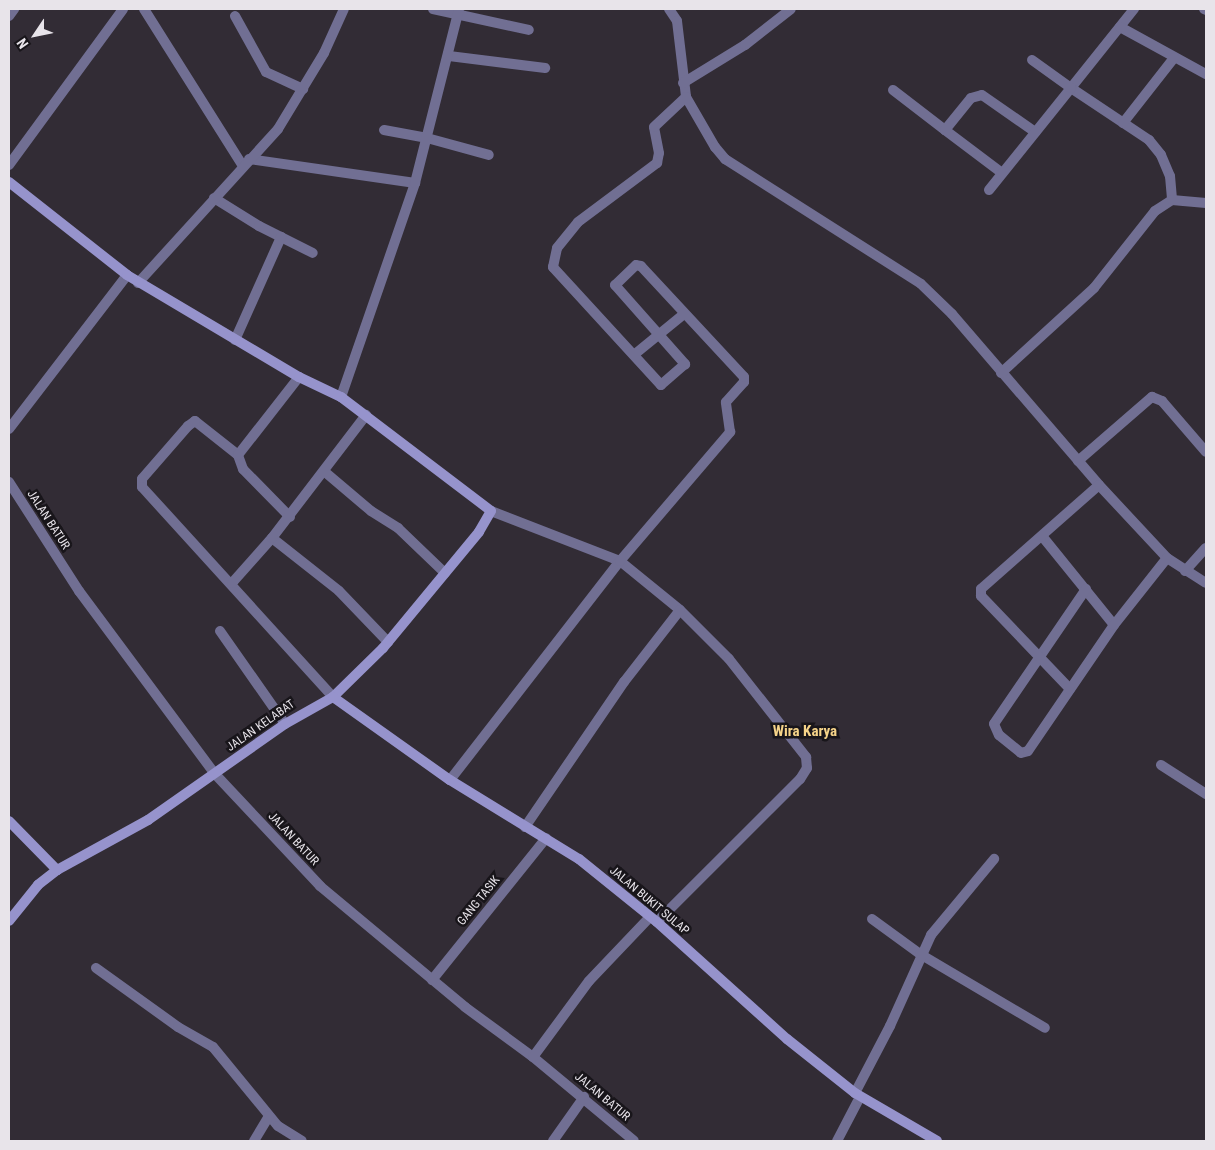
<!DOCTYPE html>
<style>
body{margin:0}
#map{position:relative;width:1215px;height:1150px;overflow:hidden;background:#322c35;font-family:"Roboto Condensed",sans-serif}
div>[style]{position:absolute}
.street>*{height:10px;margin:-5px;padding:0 5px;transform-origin:5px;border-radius:5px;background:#716f93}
.secondary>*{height:10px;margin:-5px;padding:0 5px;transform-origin:5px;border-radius:5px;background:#9693cc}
span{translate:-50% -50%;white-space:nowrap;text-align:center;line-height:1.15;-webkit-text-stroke:5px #18151a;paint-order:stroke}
.street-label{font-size:12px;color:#e8e4ea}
.quarter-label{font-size:15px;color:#f5d389;font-weight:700}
.frame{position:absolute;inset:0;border:10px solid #e8e4ea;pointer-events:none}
.north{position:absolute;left:10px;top:10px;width:50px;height:50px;-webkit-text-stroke:4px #18151a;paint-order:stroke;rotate:236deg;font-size:14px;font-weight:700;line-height:20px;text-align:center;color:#e8e4ea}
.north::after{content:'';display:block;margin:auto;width:18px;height:22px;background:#e8e4ea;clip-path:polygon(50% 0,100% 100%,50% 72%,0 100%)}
</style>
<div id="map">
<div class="street">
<div style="left:144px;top:9px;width:186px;rotate:57.8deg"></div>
<div style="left:433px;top:9px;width:98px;rotate:12.3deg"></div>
<div style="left:669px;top:9px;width:14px;rotate:56deg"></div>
<div style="left:677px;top:21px;width:77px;rotate:83.2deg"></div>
<div style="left:686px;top:97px;width:58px;rotate:59.9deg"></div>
<div style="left:715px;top:147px;width:16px;rotate:50deg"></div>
<div style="left:725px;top:159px;width:232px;rotate:32.5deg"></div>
<div style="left:921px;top:284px;width:43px;rotate:44.1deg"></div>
<div style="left:952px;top:314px;width:225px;rotate:49.3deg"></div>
<div style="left:1099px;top:485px;width:100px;rotate:47deg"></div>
<div style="left:1167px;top:558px;width:46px;rotate:32.7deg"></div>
<div style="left:1134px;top:9px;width:101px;rotate:128.6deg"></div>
<div style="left:1071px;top:88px;width:94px;rotate:33.7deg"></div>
<div style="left:1149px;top:140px;width:19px;rotate:51deg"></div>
<div style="left:1161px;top:155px;width:23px;rotate:67deg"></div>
<div style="left:1170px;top:176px;width:24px;rotate:85deg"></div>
<div style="left:1204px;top:9px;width:2px;rotate:27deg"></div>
<div style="left:9px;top:16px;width:9px;rotate:-54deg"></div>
<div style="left:235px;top:16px;width:64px;rotate:61deg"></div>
<div style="left:266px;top:72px;width:41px;rotate:24.7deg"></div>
<div style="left:1120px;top:27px;width:98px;rotate:28.7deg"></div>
<div style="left:449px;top:56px;width:97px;rotate:7.1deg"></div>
<div style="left:683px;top:83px;width:73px;rotate:-31.5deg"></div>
<div style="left:745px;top:45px;width:58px;rotate:-38deg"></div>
<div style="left:893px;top:90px;width:66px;rotate:37.6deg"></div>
<div style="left:1123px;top:123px;width:83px;rotate:-51.9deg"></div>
<div style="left:384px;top:130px;width:44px;rotate:10.5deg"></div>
<div style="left:427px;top:138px;width:64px;rotate:15.3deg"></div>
<div style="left:249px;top:159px;width:168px;rotate:8.2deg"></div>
<div style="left:9px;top:165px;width:193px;rotate:-53.8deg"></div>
<div style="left:1002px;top:173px;width:71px;rotate:-143deg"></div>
<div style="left:945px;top:130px;width:41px;rotate:-50.9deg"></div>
<div style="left:971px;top:98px;width:11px;rotate:-15deg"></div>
<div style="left:982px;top:95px;width:65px;rotate:34.9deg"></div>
<div style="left:989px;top:190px;width:131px;rotate:-51.2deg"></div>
<div style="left:1071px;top:88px;width:48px;rotate:-144.3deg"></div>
<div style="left:214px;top:198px;width:53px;rotate:31.9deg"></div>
<div style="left:259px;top:226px;width:60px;rotate:26.6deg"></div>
<div style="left:138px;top:283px;width:208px;rotate:-47.7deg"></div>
<div style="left:278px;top:129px;width:89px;rotate:-58.8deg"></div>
<div style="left:324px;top:53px;width:48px;rotate:-65.6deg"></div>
<div style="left:235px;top:340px;width:113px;rotate:-65.9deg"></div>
<div style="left:635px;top:354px;width:63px;rotate:-39.2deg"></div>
<div style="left:1001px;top:373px;width:126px;rotate:-42.4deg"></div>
<div style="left:1094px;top:288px;width:98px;rotate:-51.6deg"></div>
<div style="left:1155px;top:211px;width:20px;rotate:-33deg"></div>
<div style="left:1172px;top:200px;width:34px;rotate:5deg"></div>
<div style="left:341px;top:397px;width:226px;rotate:-70.9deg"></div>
<div style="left:415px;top:183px;width:179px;rotate:-75.8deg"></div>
<div style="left:9px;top:429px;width:194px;rotate:-52.5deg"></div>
<div style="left:238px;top:455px;width:55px;rotate:-141.7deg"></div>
<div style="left:195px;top:421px;width:9px;rotate:144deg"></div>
<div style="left:188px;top:426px;width:70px;rotate:131deg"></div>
<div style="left:142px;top:479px;width:8px;rotate:90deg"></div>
<div style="left:142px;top:487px;width:284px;rotate:47.7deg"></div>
<div style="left:1078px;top:461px;width:98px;rotate:-40.9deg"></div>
<div style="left:1152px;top:397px;width:11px;rotate:22deg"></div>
<div style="left:1162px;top:401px;width:67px;rotate:49.2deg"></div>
<div style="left:325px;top:472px;width:60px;rotate:40.3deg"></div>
<div style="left:371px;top:511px;width:32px;rotate:32deg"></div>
<div style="left:398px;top:528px;width:65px;rotate:43.8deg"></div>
<div style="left:9px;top:482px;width:130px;rotate:57.3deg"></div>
<div style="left:79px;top:591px;width:228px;rotate:53.4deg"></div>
<div style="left:215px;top:774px;width:154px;rotate:46.8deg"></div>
<div style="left:320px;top:886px;width:189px;rotate:39.8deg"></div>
<div style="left:465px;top:1007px;width:84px;rotate:36.3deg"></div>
<div style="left:533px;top:1057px;width:131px;rotate:39.7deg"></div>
<div style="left:491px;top:511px;width:138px;rotate:21.2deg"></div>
<div style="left:620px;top:561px;width:77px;rotate:39.2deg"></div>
<div style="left:680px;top:610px;width:69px;rotate:45deg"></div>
<div style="left:729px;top:659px;width:125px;rotate:51.8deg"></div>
<div style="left:806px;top:757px;width:11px;rotate:85deg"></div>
<div style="left:807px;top:768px;width:13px;rotate:122deg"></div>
<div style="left:800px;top:779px;width:202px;rotate:135deg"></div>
<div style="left:290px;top:517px;width:67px;rotate:-134.4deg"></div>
<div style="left:243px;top:469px;width:15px;rotate:-110deg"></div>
<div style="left:238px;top:455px;width:99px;rotate:-52deg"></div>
<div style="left:1042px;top:536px;width:114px;rotate:51deg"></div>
<div style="left:272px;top:538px;width:85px;rotate:38.3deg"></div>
<div style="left:339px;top:591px;width:71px;rotate:46.1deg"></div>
<div style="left:1185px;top:571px;width:31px;rotate:-48deg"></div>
<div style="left:232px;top:583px;width:60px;rotate:-48.4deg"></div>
<div style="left:272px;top:538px;width:155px;rotate:-52.6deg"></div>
<div style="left:1086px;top:589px;width:163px;rotate:124.3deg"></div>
<div style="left:994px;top:724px;width:12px;rotate:66deg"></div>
<div style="left:999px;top:735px;width:28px;rotate:39deg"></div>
<div style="left:1021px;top:753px;width:7px;rotate:-16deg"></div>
<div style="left:1028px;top:751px;width:153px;rotate:-55.7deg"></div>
<div style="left:1114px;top:625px;width:85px;rotate:-51.7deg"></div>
<div style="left:220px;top:631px;width:113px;rotate:55deg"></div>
<div style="left:1070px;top:689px;width:129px;rotate:-133.7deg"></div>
<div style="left:981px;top:596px;width:7px;rotate:-90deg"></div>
<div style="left:981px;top:589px;width:157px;rotate:-41.4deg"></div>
<div style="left:1161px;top:765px;width:54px;rotate:32.8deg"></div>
<div style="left:450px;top:780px;width:277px;rotate:-52.2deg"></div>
<div style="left:620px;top:561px;width:170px;rotate:-49.5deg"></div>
<div style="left:730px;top:432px;width:30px;rotate:-98deg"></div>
<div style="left:726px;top:402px;width:27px;rotate:-48deg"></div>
<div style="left:744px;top:382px;width:5px;rotate:-90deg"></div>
<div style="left:744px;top:377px;width:151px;rotate:-132.9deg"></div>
<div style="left:641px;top:266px;width:5px;rotate:-169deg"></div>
<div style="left:636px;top:265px;width:29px;rotate:136deg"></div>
<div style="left:615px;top:285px;width:106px;rotate:48.5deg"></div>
<div style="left:685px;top:364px;width:32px;rotate:139deg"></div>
<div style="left:661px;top:385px;width:160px;rotate:-132.5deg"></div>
<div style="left:553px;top:267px;width:19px;rotate:-78deg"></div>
<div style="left:557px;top:248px;width:33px;rotate:-51deg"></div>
<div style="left:578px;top:222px;width:99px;rotate:-36.8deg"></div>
<div style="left:657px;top:163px;width:10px;rotate:-79deg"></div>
<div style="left:659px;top:153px;width:26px;rotate:-101deg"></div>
<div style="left:654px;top:127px;width:44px;rotate:-43.2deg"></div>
<div style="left:525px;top:827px;width:176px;rotate:-55.7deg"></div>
<div style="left:624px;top:682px;width:91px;rotate:-52.1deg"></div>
<div style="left:872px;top:919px;width:59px;rotate:36.1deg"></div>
<div style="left:920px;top:954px;width:145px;rotate:30.6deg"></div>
<div style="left:96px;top:968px;width:101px;rotate:35.7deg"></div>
<div style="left:178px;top:1027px;width:40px;rotate:29.7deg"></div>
<div style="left:213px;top:1047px;width:102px;rotate:50.6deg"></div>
<div style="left:278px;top:1126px;width:28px;rotate:32deg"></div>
<div style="left:432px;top:980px;width:182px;rotate:-51.2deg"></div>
<div style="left:533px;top:1057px;width:94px;rotate:-53.6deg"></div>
<div style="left:589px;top:981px;width:88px;rotate:-46.4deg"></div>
<div style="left:855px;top:1093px;width:76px;rotate:-62.4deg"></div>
<div style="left:890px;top:1026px;width:100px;rotate:-65.7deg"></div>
<div style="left:931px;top:935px;width:99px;rotate:-50.3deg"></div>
<div style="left:254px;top:1141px;width:29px;rotate:-59deg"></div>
<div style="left:553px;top:1141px;width:54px;rotate:-54.8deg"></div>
<div style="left:837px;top:1141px;width:50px;rotate:-62.4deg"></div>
</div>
<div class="secondary">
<div style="left:9px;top:182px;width:150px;rotate:38.2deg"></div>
<div style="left:127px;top:275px;width:200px;rotate:30.7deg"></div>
<div style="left:299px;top:377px;width:47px;rotate:25.5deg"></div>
<div style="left:341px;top:397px;width:188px;rotate:37.2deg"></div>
<div style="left:491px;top:511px;width:24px;rotate:120deg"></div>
<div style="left:479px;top:532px;width:151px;rotate:129.6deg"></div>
<div style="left:383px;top:648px;width:70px;rotate:135.6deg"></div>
<div style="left:333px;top:697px;width:55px;rotate:150.6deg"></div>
<div style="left:285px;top:724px;width:167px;rotate:145deg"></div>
<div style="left:148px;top:820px;width:104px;rotate:151.2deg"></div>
<div style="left:57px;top:870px;width:24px;rotate:142deg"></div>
<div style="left:38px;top:885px;width:46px;rotate:128.9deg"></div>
<div style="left:333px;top:697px;width:143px;rotate:35.4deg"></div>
<div style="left:450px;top:780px;width:151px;rotate:31.5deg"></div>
<div style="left:579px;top:859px;width:100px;rotate:38.9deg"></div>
<div style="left:657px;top:922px;width:175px;rotate:42deg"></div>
<div style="left:787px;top:1039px;width:87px;rotate:38.5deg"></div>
<div style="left:855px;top:1093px;width:95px;rotate:30.3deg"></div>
<div style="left:9px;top:821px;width:69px;rotate:45.6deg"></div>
</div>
<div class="street-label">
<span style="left:48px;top:520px;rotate:57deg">JALAN BATUR</span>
<span style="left:261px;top:726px;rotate:-35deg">JALAN KELABAT</span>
<span style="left:293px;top:839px;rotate:47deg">JALAN BATUR</span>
<span style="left:479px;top:901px;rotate:-51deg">GANG TASIK</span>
<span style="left:649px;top:901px;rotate:40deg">JALAN BUKIT SULAP</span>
<span style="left:602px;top:1097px;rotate:40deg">JALAN BATUR</span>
</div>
<div class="quarter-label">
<span style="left:805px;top:732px">Wira Karya</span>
</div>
<div class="frame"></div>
<div class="north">N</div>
</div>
